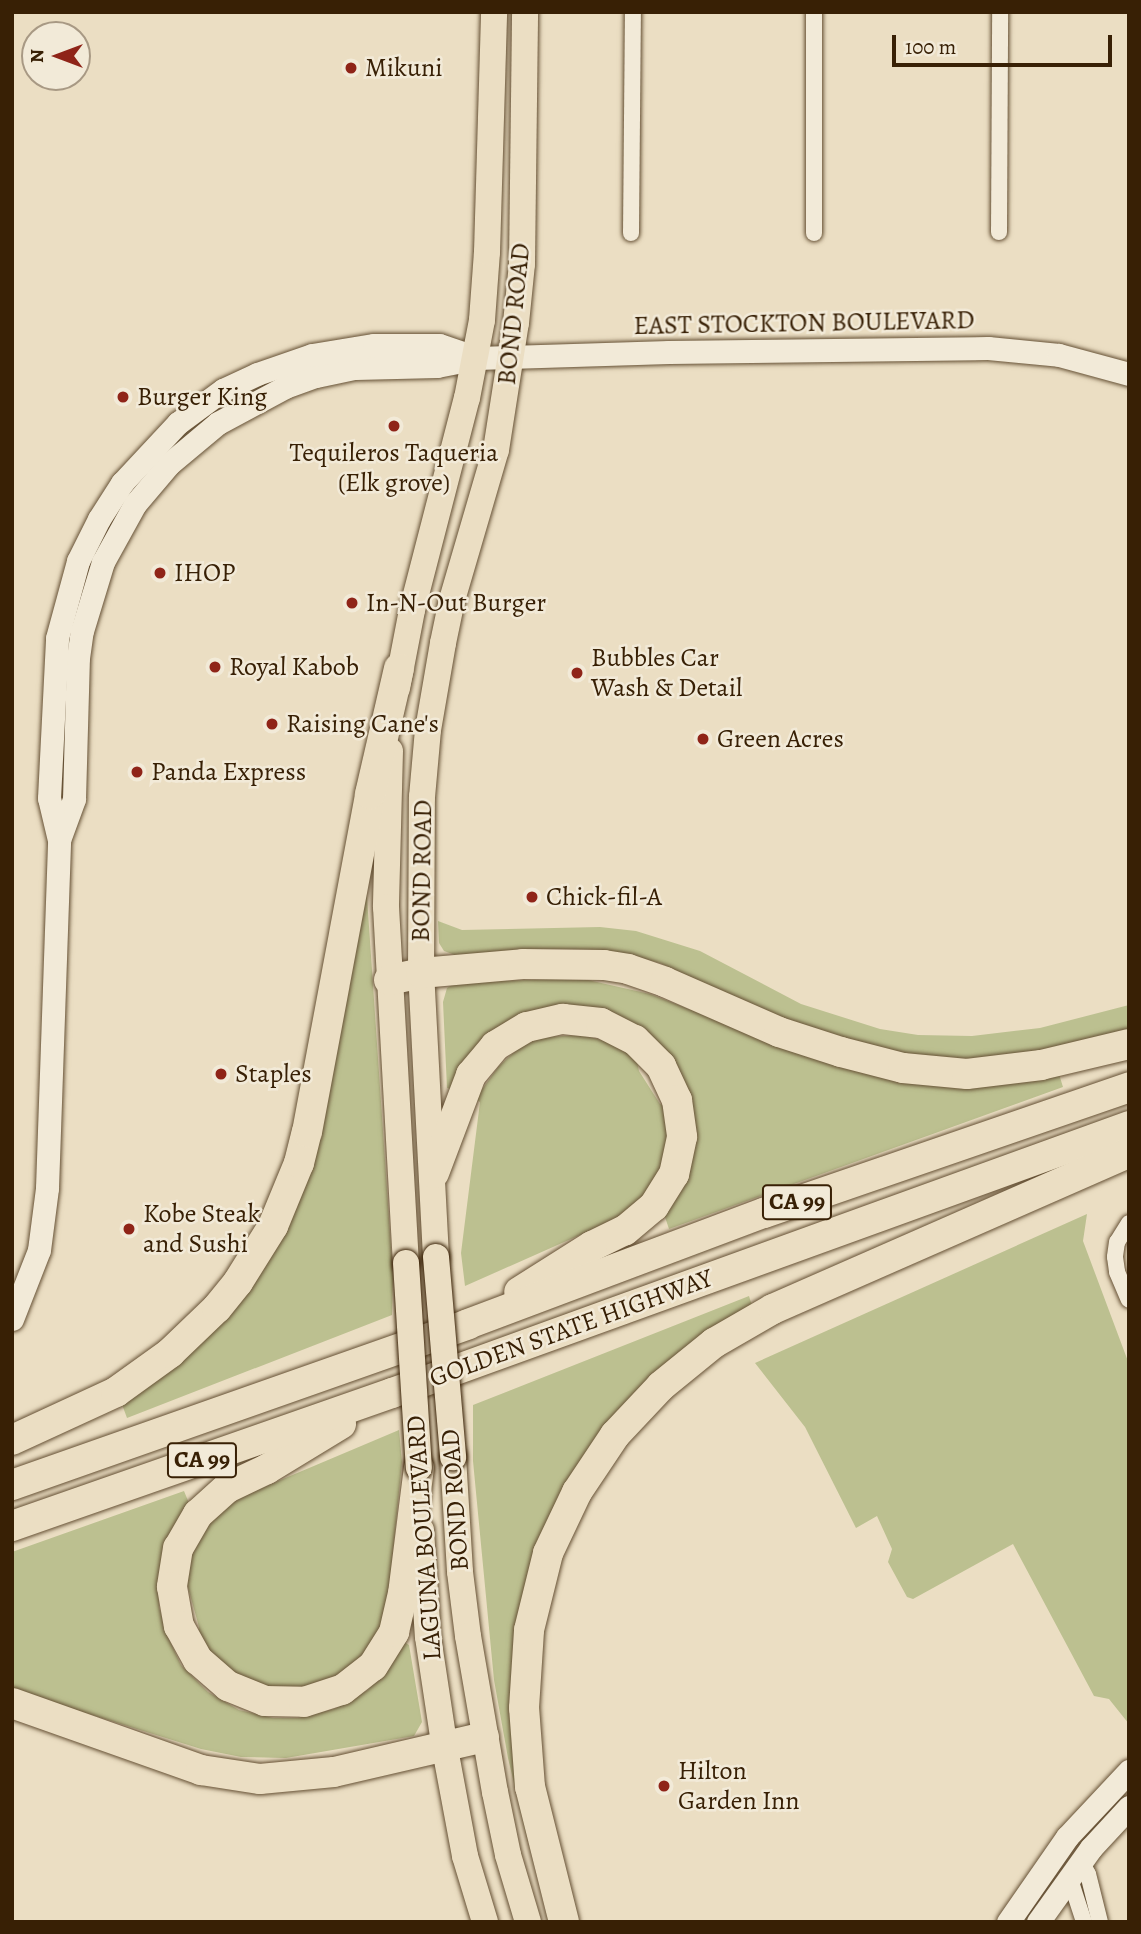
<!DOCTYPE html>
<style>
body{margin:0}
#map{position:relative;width:1141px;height:1934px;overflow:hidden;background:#ebdec3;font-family:Alegreya,serif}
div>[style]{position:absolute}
.green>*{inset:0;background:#bcc090}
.roads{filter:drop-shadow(0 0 2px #655034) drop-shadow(0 0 2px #655034)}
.street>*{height:16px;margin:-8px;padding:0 8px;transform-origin:8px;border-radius:8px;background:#f2ead8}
.secondary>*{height:23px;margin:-11.5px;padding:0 11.5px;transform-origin:11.5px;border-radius:11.5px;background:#f2ead8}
.primary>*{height:26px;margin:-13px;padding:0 13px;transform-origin:13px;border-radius:13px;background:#ebdec3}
.highway>*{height:30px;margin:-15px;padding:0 15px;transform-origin:15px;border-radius:15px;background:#ebdec3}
.bridges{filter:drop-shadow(0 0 2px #382005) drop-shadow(0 0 2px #382005)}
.primary-bridge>*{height:26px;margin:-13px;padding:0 13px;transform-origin:13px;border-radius:13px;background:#ebdec3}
.dots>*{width:19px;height:19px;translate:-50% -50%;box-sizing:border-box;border:4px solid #f2ead8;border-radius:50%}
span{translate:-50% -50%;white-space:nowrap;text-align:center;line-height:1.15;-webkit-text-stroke:5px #f2ead8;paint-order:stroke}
.shield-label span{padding:2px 5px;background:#f2ead8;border:2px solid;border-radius:5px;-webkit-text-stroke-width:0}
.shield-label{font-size:24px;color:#382005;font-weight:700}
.poi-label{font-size:26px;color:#382005}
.left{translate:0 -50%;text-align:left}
.street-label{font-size:26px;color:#382005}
.frame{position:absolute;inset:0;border:14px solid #382005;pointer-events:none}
.north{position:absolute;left:21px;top:21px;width:70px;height:70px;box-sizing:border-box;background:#f2ead8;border:2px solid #a89984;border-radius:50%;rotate:270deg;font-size:19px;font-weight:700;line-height:28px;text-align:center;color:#382005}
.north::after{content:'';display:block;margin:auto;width:24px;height:32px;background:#8f2418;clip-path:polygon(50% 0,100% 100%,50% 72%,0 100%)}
.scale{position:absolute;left:892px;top:35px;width:220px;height:32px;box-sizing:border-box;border:4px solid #382005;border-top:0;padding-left:9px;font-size:21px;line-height:24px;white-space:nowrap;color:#382005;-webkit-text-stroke:5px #f2ead8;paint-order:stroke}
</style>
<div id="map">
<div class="green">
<div style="clip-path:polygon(366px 883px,393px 1277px,392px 1315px,127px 1418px,120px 1399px,253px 1278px)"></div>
<div style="clip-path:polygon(438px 921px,462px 930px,600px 927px,636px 931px,700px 951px,801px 1004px,880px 1029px,918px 1035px,972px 1036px,1040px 1028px,1129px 1005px,1129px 1030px,1054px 1049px,974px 1060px,909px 1057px,791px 1025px,660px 963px,628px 955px,596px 950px,558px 949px,455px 955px,444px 951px,439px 943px)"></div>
<div style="clip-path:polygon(552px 979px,588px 980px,650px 994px,797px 1051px,1058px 1071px,1063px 1087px,669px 1229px,664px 1214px,678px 1071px,551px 1009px,456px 1090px,447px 1088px,443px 1002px,447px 988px,455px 983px)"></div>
<div style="clip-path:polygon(583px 1035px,615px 1044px,636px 1057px,639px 1071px,660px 1104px,667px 1106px,669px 1125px,663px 1166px,641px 1199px,616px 1219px,465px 1286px,461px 1253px,480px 1102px,475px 1099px,499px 1066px,520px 1047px,543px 1037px)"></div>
<div style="clip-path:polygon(1087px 1214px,1083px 1241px,1129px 1364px,1129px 1724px,1109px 1699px,1094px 1696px,1013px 1544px,913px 1599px,907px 1597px,888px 1562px,892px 1549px,877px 1516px,856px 1528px,805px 1427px,755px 1363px)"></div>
<div style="clip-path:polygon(749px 1296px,754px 1312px,701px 1343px,539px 1552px,534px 1840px,528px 1842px,508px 1758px,494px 1680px,473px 1461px,473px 1405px)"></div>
<div style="clip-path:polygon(399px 1430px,402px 1462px,388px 1603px,381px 1628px,372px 1645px,354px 1666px,315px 1689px,246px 1686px,197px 1640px,199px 1627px,184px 1573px,200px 1536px,218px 1513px,243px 1496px)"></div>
<div style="clip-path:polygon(184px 1491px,191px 1508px,160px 1578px,159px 1607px,168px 1637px,181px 1665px,208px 1692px,239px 1710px,273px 1718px,298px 1718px,334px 1709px,368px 1690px,387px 1667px,401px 1640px,409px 1645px,422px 1722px,414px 1736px,286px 1758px,241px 1757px,201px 1749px,12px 1690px,12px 1552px)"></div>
</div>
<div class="roads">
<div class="street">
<div style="left:814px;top:12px;width:221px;rotate:90deg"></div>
<div style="left:999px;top:232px;width:220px;rotate:-89.7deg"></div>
<div style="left:631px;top:233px;width:221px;rotate:-89.5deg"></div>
<div style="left:1129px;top:1223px;width:22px;rotate:122deg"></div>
<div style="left:1117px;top:1242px;width:15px;rotate:98deg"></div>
<div style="left:1115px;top:1257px;width:15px;rotate:82deg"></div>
<div style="left:1117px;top:1272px;width:30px;rotate:67deg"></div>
<div style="left:1081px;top:1861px;width:15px;rotate:62deg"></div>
<div style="left:1088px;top:1874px;width:49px;rotate:76deg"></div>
<div style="left:1069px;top:1876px;width:48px;rotate:71.9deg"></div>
</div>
<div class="secondary">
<div style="left:59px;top:840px;width:44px;rotate:-69.9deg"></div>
<div style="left:74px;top:799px;width:141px;rotate:-88.4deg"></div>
<div style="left:78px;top:658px;width:27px;rotate:-82deg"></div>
<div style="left:82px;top:631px;width:72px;rotate:-73.1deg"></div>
<div style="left:103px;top:562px;width:66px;rotate:-61.1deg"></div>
<div style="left:135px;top:504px;width:52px;rotate:-49.6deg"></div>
<div style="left:169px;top:464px;width:64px;rotate:-39.9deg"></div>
<div style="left:218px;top:423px;width:76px;rotate:-28.2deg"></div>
<div style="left:285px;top:387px;width:33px;rotate:-20deg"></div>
<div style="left:316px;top:376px;width:40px;rotate:-12deg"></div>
<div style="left:355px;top:368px;width:82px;rotate:-1.4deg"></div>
<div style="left:437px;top:366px;width:41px;rotate:-11.3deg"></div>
<div style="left:477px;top:358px;width:192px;rotate:-1.8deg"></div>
<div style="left:669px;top:352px;width:319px;rotate:-0.7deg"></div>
<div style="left:988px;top:348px;width:71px;rotate:5.6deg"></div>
<div style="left:1059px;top:355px;width:73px;rotate:15.2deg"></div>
<div style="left:12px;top:1319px;width:74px;rotate:-68.6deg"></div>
<div style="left:39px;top:1250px;width:63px;rotate:-82.6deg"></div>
<div style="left:47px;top:1188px;width:348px;rotate:-88deg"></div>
<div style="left:59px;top:840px;width:43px;rotate:-103.4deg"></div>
<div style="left:49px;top:798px;width:160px;rotate:-87.1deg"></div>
<div style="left:57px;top:638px;width:80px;rotate:-74.7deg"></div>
<div style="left:78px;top:561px;width:47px;rotate:-63.4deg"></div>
<div style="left:99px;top:519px;width:43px;rotate:-57.4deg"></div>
<div style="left:122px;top:483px;width:82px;rotate:-47deg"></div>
<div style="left:178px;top:423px;width:56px;rotate:-36.3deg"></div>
<div style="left:223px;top:390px;width:38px;rotate:-25deg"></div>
<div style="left:257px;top:374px;width:58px;rotate:-19.1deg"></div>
<div style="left:312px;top:355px;width:63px;rotate:-9.2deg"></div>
<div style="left:374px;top:345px;width:65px"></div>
<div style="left:439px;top:345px;width:40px;rotate:18.9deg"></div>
<div style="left:1008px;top:1922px;width:103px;rotate:-55.2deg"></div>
<div style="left:1067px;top:1837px;width:91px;rotate:-46.8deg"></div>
<div style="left:1038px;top:1922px;width:91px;rotate:-54.4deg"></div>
<div style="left:1091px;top:1848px;width:56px;rotate:-47.2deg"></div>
</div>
<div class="primary">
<div style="left:397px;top:688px;width:79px;rotate:-79.1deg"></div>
<div style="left:412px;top:610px;width:219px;rotate:-75.5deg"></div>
<div style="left:467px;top:398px;width:79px;rotate:-79.1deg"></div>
<div style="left:482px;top:320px;width:68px;rotate:-85.8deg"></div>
<div style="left:487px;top:252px;width:240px;rotate:-88.3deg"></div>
<div style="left:390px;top:751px;width:156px;rotate:91.5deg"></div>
<div style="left:386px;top:907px;width:357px;rotate:86.8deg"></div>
<div style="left:436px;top:1257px;width:284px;rotate:-93deg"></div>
<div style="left:421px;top:973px;width:176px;rotate:-89.7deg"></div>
<div style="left:422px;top:797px;width:67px;rotate:-84.9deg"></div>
<div style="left:428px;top:730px;width:88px;rotate:-80.2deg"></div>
<div style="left:443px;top:643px;width:44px;rotate:-78.2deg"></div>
<div style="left:452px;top:600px;width:156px;rotate:-73.7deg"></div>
<div style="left:496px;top:450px;width:129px;rotate:-81.1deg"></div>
<div style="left:516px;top:323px;width:59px;rotate:-84.2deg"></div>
<div style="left:522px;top:264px;width:252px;rotate:-89.3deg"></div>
<div style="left:453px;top:1457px;width:115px;rotate:86.5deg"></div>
<div style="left:460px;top:1572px;width:64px;rotate:82.9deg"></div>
<div style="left:468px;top:1636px;width:158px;rotate:80.2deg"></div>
<div style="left:495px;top:1792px;width:64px;rotate:78.3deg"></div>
<div style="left:508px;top:1855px;width:70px;rotate:73.4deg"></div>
<div style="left:421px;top:1530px;width:107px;rotate:86.3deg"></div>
<div style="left:428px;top:1637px;width:113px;rotate:81.4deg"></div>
<div style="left:445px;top:1749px;width:109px;rotate:79.4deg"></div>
<div style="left:465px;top:1856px;width:69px;rotate:73.1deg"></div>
</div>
<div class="highway">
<div style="left:389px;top:980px;width:33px;rotate:-12deg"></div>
<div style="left:421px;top:973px;width:102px;rotate:-5deg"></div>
<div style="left:523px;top:964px;width:81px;rotate:0.7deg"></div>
<div style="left:604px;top:965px;width:24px;rotate:9deg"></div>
<div style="left:628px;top:969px;width:39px;rotate:19deg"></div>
<div style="left:665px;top:982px;width:124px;rotate:23.7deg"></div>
<div style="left:779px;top:1032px;width:65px;rotate:17.9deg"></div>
<div style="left:841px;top:1052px;width:64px;rotate:14.5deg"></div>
<div style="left:903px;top:1068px;width:64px;rotate:5.4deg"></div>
<div style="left:967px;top:1074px;width:75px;rotate:-6.9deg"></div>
<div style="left:1041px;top:1065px;width:90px;rotate:-13.4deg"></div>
<div style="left:434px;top:1173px;width:105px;rotate:-69.3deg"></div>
<div style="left:471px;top:1075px;width:38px;rotate:-50deg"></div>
<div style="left:495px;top:1046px;width:37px;rotate:-31deg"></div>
<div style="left:527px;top:1027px;width:37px;rotate:-13deg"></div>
<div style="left:563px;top:1019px;width:38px;rotate:6deg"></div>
<div style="left:601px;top:1023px;width:38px;rotate:27deg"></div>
<div style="left:635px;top:1040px;width:37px;rotate:45deg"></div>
<div style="left:661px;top:1066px;width:38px;rotate:65deg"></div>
<div style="left:677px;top:1100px;width:37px;rotate:82deg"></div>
<div style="left:682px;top:1137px;width:38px;rotate:102deg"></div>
<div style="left:674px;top:1174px;width:38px;rotate:122deg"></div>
<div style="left:654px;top:1206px;width:38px;rotate:140deg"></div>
<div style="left:625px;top:1230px;width:37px;rotate:154deg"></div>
<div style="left:592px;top:1246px;width:86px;rotate:147.8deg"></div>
<div style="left:341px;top:1424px;width:87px;rotate:148.7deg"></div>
<div style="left:267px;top:1469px;width:44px;rotate:154.6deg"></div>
<div style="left:227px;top:1488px;width:39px;rotate:138deg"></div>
<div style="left:198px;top:1514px;width:39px;rotate:120deg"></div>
<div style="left:178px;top:1548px;width:39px;rotate:99deg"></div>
<div style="left:172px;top:1587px;width:40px;rotate:80deg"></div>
<div style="left:179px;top:1626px;width:39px;rotate:61deg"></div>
<div style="left:198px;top:1660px;width:40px;rotate:41deg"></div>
<div style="left:228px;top:1686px;width:40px;rotate:22deg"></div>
<div style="left:265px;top:1701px;width:39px;rotate:1deg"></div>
<div style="left:304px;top:1702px;width:40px;rotate:-18deg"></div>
<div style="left:342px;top:1690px;width:39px;rotate:-38deg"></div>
<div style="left:373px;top:1666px;width:40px;rotate:-58deg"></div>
<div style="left:394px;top:1632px;width:39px;rotate:-77deg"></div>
<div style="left:403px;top:1594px;width:127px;rotate:-82.8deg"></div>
<div style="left:12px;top:1440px;width:115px;rotate:-24.8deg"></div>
<div style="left:116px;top:1392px;width:67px;rotate:-35.8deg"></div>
<div style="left:170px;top:1353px;width:65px;rotate:-43.8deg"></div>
<div style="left:217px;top:1308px;width:33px;rotate:-51deg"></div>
<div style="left:238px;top:1282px;width:66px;rotate:-58deg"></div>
<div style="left:273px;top:1226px;width:68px;rotate:-67.6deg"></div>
<div style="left:299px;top:1163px;width:32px;rotate:-76deg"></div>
<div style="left:307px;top:1132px;width:344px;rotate:-79.4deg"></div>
<div style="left:370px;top:794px;width:129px;rotate:-77deg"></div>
<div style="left:12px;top:1485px;width:484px;rotate:-19.4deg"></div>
<div style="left:468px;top:1324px;width:316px;rotate:-20.6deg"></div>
<div style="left:764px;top:1213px;width:386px;rotate:-19deg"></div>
<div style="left:12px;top:1526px;width:403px;rotate:-19.3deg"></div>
<div style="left:392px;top:1393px;width:784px;rotate:-19.91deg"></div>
<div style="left:12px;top:1703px;width:201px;rotate:19.5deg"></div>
<div style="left:201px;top:1770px;width:60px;rotate:8.7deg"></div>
<div style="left:260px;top:1779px;width:74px;rotate:-5.4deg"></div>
<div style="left:334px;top:1772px;width:154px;rotate:-13.1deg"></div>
<div style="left:564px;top:1922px;width:139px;rotate:-104.1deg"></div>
<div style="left:530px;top:1787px;width:79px;rotate:-94.3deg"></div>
<div style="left:524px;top:1708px;width:78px;rotate:-86.3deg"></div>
<div style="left:529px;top:1630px;width:79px;rotate:-76.1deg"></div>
<div style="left:548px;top:1553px;width:68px;rotate:-64.6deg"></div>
<div style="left:577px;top:1492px;width:69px;rotate:-56.3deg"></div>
<div style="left:615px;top:1435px;width:67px;rotate:-46.8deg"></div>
<div style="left:661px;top:1386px;width:68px;rotate:-39.1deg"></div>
<div style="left:714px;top:1343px;width:68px;rotate:-30deg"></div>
<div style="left:773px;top:1309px;width:389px;rotate:-23.7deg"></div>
</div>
</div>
<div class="bridges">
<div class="primary-bridge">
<div style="left:436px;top:1257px;width:201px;rotate:85.1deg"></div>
<div style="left:406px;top:1263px;width:205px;rotate:86.4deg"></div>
</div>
</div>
<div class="dots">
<div style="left:351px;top:68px;background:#8f2418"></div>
<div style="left:123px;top:397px;background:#8f2418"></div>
<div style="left:394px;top:426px;background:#8f2418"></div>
<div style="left:160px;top:573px;background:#8f2418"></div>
<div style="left:352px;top:603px;background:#8f2418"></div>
<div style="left:215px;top:667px;background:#8f2418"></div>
<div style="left:577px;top:673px;background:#8f2418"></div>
<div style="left:272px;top:724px;background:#8f2418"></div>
<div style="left:703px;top:739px;background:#8f2418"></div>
<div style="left:137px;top:772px;background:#8f2418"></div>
<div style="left:532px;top:897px;background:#8f2418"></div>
<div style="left:221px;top:1074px;background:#8f2418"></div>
<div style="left:129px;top:1229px;background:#8f2418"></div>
<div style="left:664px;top:1786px;background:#8f2418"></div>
</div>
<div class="shield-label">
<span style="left:797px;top:1202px">CA 99</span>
<span style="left:202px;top:1460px">CA 99</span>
</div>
<div class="poi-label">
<span class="left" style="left:365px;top:68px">Mikuni</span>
<span class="left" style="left:137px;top:397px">Burger King</span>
<span style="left:394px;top:468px">Tequileros Taqueria<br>(Elk grove)</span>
<span class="left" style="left:174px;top:573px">IHOP</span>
<span class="left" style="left:366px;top:603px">In-N-Out Burger</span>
<span class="left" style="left:591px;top:673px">Bubbles Car<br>Wash &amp; Detail</span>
<span class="left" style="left:229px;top:667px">Royal Kabob</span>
<span class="left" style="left:286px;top:724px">Raising Cane's</span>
<span class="left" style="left:717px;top:739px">Green Acres</span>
<span class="left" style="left:151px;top:772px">Panda Express</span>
<span class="left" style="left:546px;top:897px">Chick-fil-A</span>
<span class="left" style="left:235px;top:1074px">Staples</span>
<span class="left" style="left:143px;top:1229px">Kobe Steak<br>and Sushi</span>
<span class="left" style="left:678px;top:1786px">Hilton<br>Garden Inn</span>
</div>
<div class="street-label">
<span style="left:514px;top:314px;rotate:-84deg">BOND ROAD</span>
<span style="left:804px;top:323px;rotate:-1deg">EAST STOCKTON BOULEVARD</span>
<span style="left:422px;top:871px;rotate:-89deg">BOND ROAD</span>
<span style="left:571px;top:1328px;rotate:-20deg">GOLDEN STATE HIGHWAY</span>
<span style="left:455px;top:1500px;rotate:-94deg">BOND ROAD</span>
<span style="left:424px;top:1538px;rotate:-94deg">LAGUNA BOULEVARD</span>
</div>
<div class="frame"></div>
<div class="north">N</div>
<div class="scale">100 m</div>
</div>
